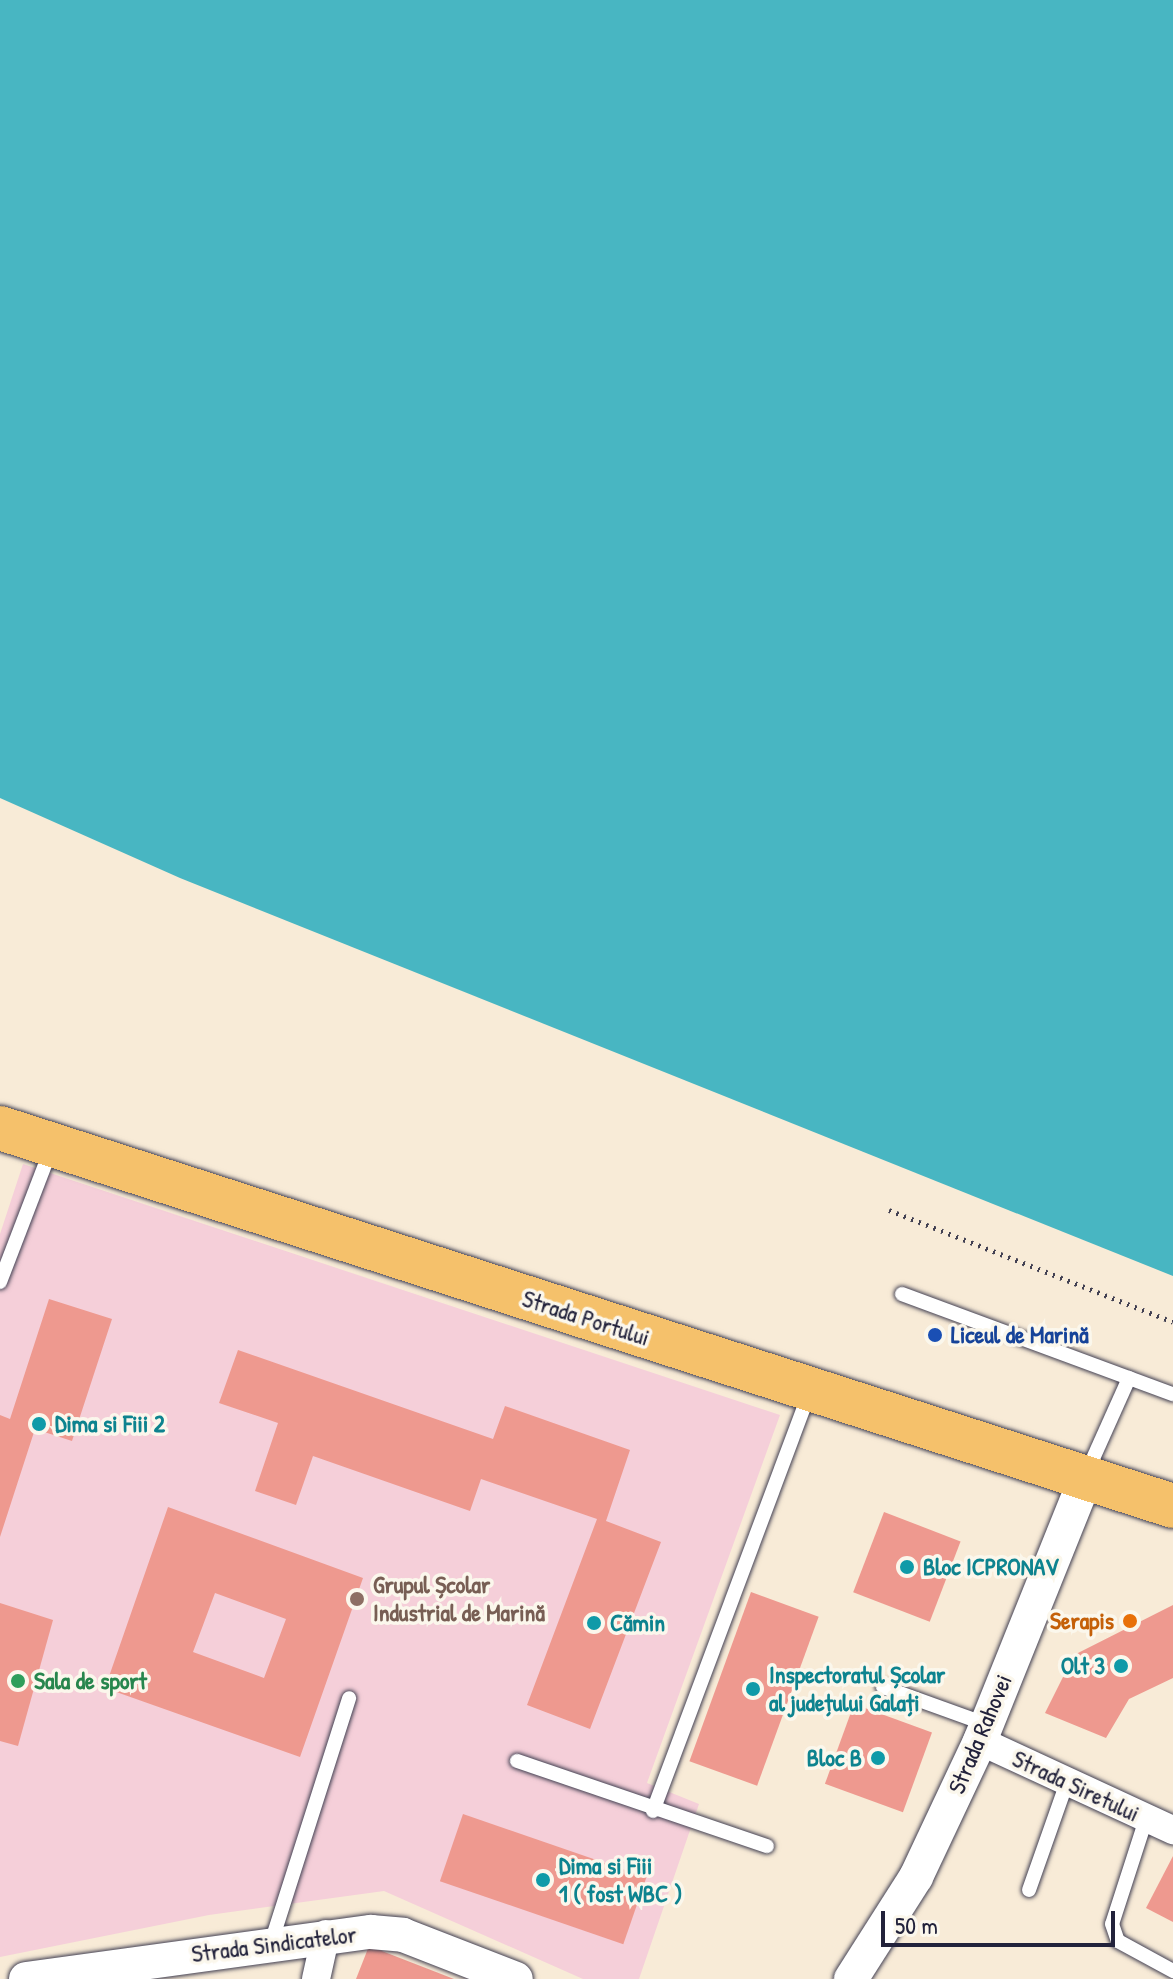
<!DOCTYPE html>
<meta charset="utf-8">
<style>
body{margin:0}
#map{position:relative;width:1173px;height:1979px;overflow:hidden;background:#f8ebd7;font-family:"Patrick Hand",sans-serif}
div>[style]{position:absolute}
.built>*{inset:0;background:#f5cfd9}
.water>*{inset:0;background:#48b6c2}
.building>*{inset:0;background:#ee998f;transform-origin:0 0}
.path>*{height:5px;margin-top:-2.5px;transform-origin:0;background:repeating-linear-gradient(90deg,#424052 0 2px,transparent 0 8px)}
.roads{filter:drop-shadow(0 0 2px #424052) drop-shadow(0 0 2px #424052)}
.service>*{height:14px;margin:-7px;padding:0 7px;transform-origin:7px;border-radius:7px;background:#fff}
.minor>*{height:28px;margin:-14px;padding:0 14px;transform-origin:14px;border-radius:14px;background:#fff}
.tertiary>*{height:34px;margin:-17px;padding:0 17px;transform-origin:17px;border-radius:17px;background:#fff}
.primary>*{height:44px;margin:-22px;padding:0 22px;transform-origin:22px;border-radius:22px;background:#f5c16b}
.dots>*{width:22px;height:22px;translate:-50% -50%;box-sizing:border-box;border:4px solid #fbf7ec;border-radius:50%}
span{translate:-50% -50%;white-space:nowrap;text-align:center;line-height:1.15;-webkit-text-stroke:7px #fbf7ec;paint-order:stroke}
.street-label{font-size:24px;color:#22223b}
.transit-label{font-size:24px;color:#164399;font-weight:700}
.left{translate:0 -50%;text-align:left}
.culture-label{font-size:24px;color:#0d838f;font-weight:700}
.right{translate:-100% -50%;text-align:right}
.education-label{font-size:24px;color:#785e54;font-weight:700}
.food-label{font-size:24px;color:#c56008;font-weight:700}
.leisure-label{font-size:24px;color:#27864d;font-weight:700}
.scale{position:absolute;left:881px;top:1911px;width:234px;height:36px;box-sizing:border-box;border:4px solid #22223b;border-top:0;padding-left:10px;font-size:24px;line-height:28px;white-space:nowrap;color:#22223b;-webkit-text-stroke:6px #fbf7ec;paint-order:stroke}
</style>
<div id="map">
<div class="built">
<div style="clip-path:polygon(23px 1164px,780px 1415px,647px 1783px,699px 1804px,639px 1979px,583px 1979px,384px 1891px,209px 1915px,0 1957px,0 1234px)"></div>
</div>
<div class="water">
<div style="clip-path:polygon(0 0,1173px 0,1173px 1276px,180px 878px,0 798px)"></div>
</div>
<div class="building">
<div style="clip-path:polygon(49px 1299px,112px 1319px,72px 1441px,35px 1429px,0 1537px,0 1415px,10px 1419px)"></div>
<div style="clip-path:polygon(238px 1350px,493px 1439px,505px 1406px,630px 1450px,606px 1521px,661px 1542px,590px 1729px,527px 1705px,597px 1519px,481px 1479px,470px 1511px,313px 1456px,296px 1505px,255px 1491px,278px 1423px,219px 1403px)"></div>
<div style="clip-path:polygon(evenodd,168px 1507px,363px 1578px,300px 1757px,105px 1688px,168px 1507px,215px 1593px,286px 1619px,264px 1678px,193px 1652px,215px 1593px)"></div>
<div style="left:884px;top:1512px;width:82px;height:86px;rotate:21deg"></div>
<div style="left:751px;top:1592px;width:72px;height:180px;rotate:20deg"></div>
<div style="clip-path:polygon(0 1603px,53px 1620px,18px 1746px,0 1741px)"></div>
<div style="clip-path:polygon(1173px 1605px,1173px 1678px,1129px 1699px,1106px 1738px,1045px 1713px,1074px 1655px)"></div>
<div style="left:854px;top:1704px;width:83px;height:85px;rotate:20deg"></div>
<div style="left:463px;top:1814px;width:194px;height:71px;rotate:19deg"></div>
<div style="clip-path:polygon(1173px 1856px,1173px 1922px,1146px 1908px)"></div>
<div style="clip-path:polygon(369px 1946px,454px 1979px,356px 1979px)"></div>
</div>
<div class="path">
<div style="left:889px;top:1210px;width:305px;rotate:21.5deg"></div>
</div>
<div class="roads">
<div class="service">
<div style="left:0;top:1282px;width:142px;rotate:-69deg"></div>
<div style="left:902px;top:1294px;width:289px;rotate:20.3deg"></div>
<div style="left:1087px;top:1472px;width:103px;rotate:-65.9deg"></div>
<div style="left:883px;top:1687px;width:109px;rotate:19.8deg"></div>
<div style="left:517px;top:1761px;width:264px;rotate:18.8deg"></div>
<div style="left:653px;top:1811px;width:445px;rotate:-69.5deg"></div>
<div style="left:1146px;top:1819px;width:110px;rotate:107.9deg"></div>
<div style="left:1112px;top:1924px;width:18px;rotate:71deg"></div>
<div style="left:1118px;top:1941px;width:63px;rotate:28.6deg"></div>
<div style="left:1029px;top:1890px;width:114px;rotate:-70.6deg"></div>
<div style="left:271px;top:1943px;width:257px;rotate:-72.3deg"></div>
</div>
<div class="minor">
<div style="left:980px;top:1741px;width:213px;rotate:24.8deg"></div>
<div style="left:316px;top:1979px;width:46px;rotate:-77.5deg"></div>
</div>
<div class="tertiary">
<div style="left:26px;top:1979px;width:348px;rotate:-7.8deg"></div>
<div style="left:371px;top:1932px;width:32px;rotate:5deg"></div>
<div style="left:403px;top:1935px;width:121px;rotate:21.3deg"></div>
<div style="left:851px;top:1979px;width:121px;rotate:-57.5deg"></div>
<div style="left:916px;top:1877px;width:150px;rotate:-64.8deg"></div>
<div style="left:980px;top:1741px;width:284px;rotate:-68.1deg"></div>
</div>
<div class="primary">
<div style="left:0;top:1128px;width:1232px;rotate:17.86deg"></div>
</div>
</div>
<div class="dots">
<div style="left:935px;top:1335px;background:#1a4fb4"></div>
<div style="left:39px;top:1424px;background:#0f9aa8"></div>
<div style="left:907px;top:1567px;background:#0f9aa8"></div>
<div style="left:357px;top:1599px;background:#8d6e63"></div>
<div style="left:1130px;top:1621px;background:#e8710a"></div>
<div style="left:594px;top:1623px;background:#0f9aa8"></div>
<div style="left:1121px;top:1666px;background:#0f9aa8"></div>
<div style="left:18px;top:1681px;background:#2e9e5b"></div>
<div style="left:753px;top:1689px;background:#0f9aa8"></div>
<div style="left:878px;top:1758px;background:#0f9aa8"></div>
<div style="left:543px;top:1880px;background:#0f9aa8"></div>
</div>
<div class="street-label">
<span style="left:586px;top:1318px;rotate:18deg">Strada Portului</span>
<span style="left:980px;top:1734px;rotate:-67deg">Strada Rahovei</span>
<span style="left:1076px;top:1786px;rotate:25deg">Strada Siretului</span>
<span style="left:274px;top:1944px;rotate:-7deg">Strada Sindicatelor</span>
</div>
<div class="transit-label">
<span class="left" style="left:951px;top:1335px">Liceul de Marină</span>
</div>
<div class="culture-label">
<span class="left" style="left:55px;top:1424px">Dima si Fiii 2</span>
<span class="left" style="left:923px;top:1567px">Bloc ICPRONAV</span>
<span class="left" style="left:610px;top:1623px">Cămin</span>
<span class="right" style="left:1105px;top:1666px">Olt 3</span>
<span class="left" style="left:769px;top:1689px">Inspectoratul Școlar<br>al județului Galați</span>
<span class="right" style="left:862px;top:1758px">Bloc B</span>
<span class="left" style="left:559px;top:1880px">Dima si Fiii<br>1 ( fost WBC )</span>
</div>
<div class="education-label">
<span class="left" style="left:373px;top:1599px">Grupul Școlar<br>Industrial de Marină</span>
</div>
<div class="food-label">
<span class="right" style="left:1114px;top:1621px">Serapis</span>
</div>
<div class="leisure-label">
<span class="left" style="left:34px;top:1681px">Sala de sport</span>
</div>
<div class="scale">50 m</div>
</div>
